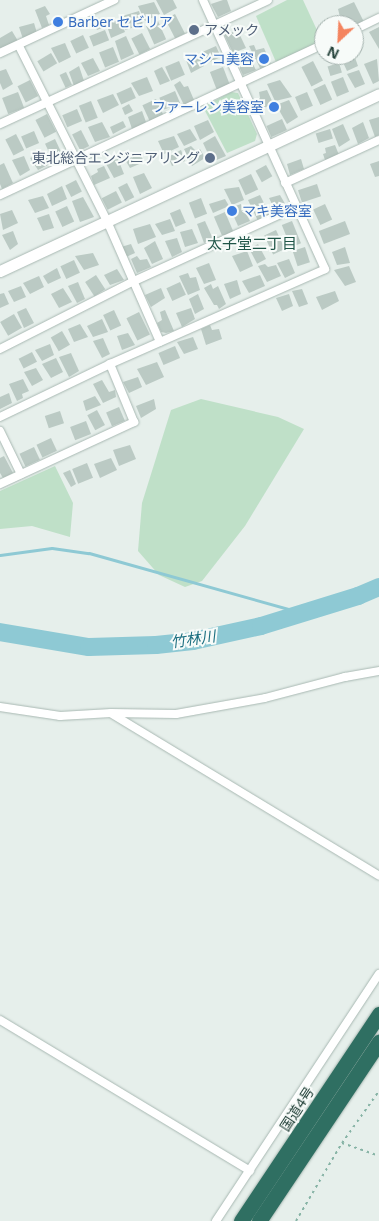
<!DOCTYPE html>
<meta charset="utf-8">
<style>
body{margin:0}
#map{position:relative;width:379px;height:1221px;overflow:hidden;background:#e6efeb;font-family:"Noto Sans","Noto Sans JP",sans-serif}
div>[style]{position:absolute}
.green>*{inset:0;background:#bfe0c8}
.stream>*{height:3px;margin:-1.5px;padding:0 1.5px;transform-origin:1.5px;border-radius:1.5px;background:#8ec9d4}
.river>*{height:18px;margin:-9px;padding:0 9px;transform-origin:9px;border-radius:9px;background:#8ec9d4}
.building>*{inset:0;background:#bbcac4;transform-origin:0 0}
.path>*{height:2px;margin-top:-1px;transform-origin:0;background:repeating-linear-gradient(90deg,#86b3a5 0 2.5px,transparent 0 6.5px)}
.roads{filter:drop-shadow(0 0 1px #a8b8b2) drop-shadow(0 0 1px #a8b8b2)}
.street>*{height:8px;margin:-4px;padding:0 4px;transform-origin:4px;border-radius:4px;background:#fff}
.secondary>*{height:11px;margin:-5.5px;padding:0 5.5px;transform-origin:5.5px;border-radius:5.5px;background:#fff}
.highway>*{height:15px;margin:-7.5px;padding:0 7.5px;transform-origin:7.5px;border-radius:7.5px;background:#2f6f62}
.dots>*{width:14px;height:14px;translate:-50% -50%;box-sizing:border-box;border:2px solid #f7fbf9;border-radius:50%}
span{translate:-50% -50%;white-space:nowrap;text-align:center;line-height:1.15;-webkit-text-stroke:4px #f7fbf9;paint-order:stroke}
.shop-label{font-size:14px;color:#366cbe}
.left{translate:0 -50%;text-align:left}
.right{translate:-100% -50%;text-align:right}
.service-label{font-size:14px;color:#4e5e75}
.street-label{font-size:14px;color:#24423a}
.neighbourhood-label{font-size:15px;color:#1f5548}
.water-label{font-size:15px;color:#1c6f80;font-style:italic}
.north{position:absolute;left:314px;top:15px;width:50px;height:50px;box-sizing:border-box;background:#f7fbf9;border:1px solid #a3b1ad;border-radius:50%;rotate:205deg;font-size:14px;font-weight:700;line-height:20px;text-align:center;color:#24423a}
.north::after{content:'';display:block;margin:auto;width:18px;height:22px;background:#f4845f;clip-path:polygon(50% 0,100% 100%,50% 72%,0 100%)}
</style>
<div id="map">
<div class="green">
<div style="clip-path:polygon(287px 0,303px 0,322px 41px,276px 62px,256px 16px)"></div>
<div style="clip-path:polygon(231px 92px,238px 93px,257px 134px,255px 141px,227px 153px,203px 107px)"></div>
<div style="clip-path:polygon(201px 399px,278px 417px,304px 429px,245px 526px,202px 581px,185px 587px,159px 575px,138px 551px,142px 503px,171px 410px)"></div>
<div style="clip-path:polygon(55px 466px,73px 503px,70px 537px,32px 526px,0 529px,0 491px)"></div>
</div>
<div class="stream">
<div style="left:0;top:555px;width:52px;rotate:-7.7deg"></div>
<div style="left:52px;top:548px;width:37px;rotate:8deg"></div>
<div style="left:89px;top:553px;width:221px;rotate:15.7deg"></div>
</div>
<div class="river">
<div style="left:0;top:632px;width:90px;rotate:9.6deg"></div>
<div style="left:89px;top:647px;width:67px;rotate:-1.7deg"></div>
<div style="left:156px;top:645px;width:37px;rotate:-6deg"></div>
<div style="left:193px;top:641px;width:70px;rotate:-12.4deg"></div>
<div style="left:261px;top:626px;width:102px;rotate:-17.2deg"></div>
<div style="left:358px;top:596px;width:23px;rotate:-23deg"></div>
</div>
<div class="building">
<div style="clip-path:polygon(156px 0,173px 0,177px 8px,164px 15px)"></div>
<div style="clip-path:polygon(223px 0,227px 0,231px 11px,218px 17px,211px 4px)"></div>
<div style="clip-path:polygon(154px 2px,160px 14px,145px 21px,138px 6px)"></div>
<div style="clip-path:polygon(354px 2px,364px 22px,354px 27px,354px 25px,328px 25px,327px 23px,340px 17px,338px 9px)"></div>
<div style="clip-path:polygon(45px 6px,50px 14px,46px 16px,49px 25px,42px 28px,35px 10px)"></div>
<div style="left:139px;top:11px;width:14px;height:19px;rotate:73deg"></div>
<div style="left:175px;top:14px;width:22px;height:11px;rotate:63deg"></div>
<div style="clip-path:polygon(99px 18px,104px 27px,97px 30px,93px 21px)"></div>
<div style="clip-path:polygon(120px 20px,125px 32px,111px 38px,106px 23px)"></div>
<div style="left:158px;top:21px;width:20px;height:13px;rotate:66deg"></div>
<div style="clip-path:polygon(34px 23px,37px 33px,23px 39px,19px 27px)"></div>
<div style="clip-path:polygon(379px 27px,379px 49px,369px 32px)"></div>
<div style="left:105px;top:30px;width:11px;height:17px;rotate:68deg"></div>
<div style="clip-path:polygon(12px 31px,18px 41px,0 49px,0 38px)"></div>
<div style="clip-path:polygon(238px 31px,246px 48px,233px 53px,224px 34px)"></div>
<div style="left:142px;top:33px;width:18px;height:12px;rotate:63deg"></div>
<div style="left:83px;top:35px;width:14px;height:14px;rotate:65deg"></div>
<div style="clip-path:polygon(126px 36px,134px 54px,121px 60px,115px 41px)"></div>
<div style="clip-path:polygon(65px 43px,71px 57px,59px 63px,51px 48px)"></div>
<div style="clip-path:polygon(254px 45px,256px 50px,264px 48px,271px 64px,261px 70px,249px 46px)"></div>
<div style="left:216px;top:46px;width:12px;height:16px;rotate:66deg"></div>
<div style="left:113px;top:47px;width:16px;height:15px;rotate:68deg"></div>
<div style="left:51px;top:53px;width:12px;height:16px;rotate:59deg"></div>
<div style="clip-path:polygon(247px 53px,256px 70px,243px 75px,235px 58px)"></div>
<div style="clip-path:polygon(199px 55px,204px 66px,191px 73px,186px 60px)"></div>
<div style="clip-path:polygon(354px 55px,358px 66px,347px 71px,340px 56px)"></div>
<div style="clip-path:polygon(93px 58px,100px 71px,88px 76px,81px 63px)"></div>
<div style="clip-path:polygon(377px 59px,379px 81px,373px 84px,364px 64px)"></div>
<div style="left:179px;top:61px;width:15px;height:15px;rotate:67deg"></div>
<div style="left:313px;top:61px;width:22px;height:13px;rotate:63deg"></div>
<div style="left:339px;top:63px;width:10px;height:12px;rotate:73deg"></div>
<div style="clip-path:polygon(79px 66px,84px 81px,74px 86px,69px 72px)"></div>
<div style="clip-path:polygon(162px 67px,170px 81px,160px 85px,154px 71px)"></div>
<div style="left:223px;top:67px;width:19px;height:14px;rotate:69deg"></div>
<div style="clip-path:polygon(6px 69px,13px 84px,3px 90px,0 83px,0 71px)"></div>
<div style="clip-path:polygon(359px 70px,365px 84px,355px 88px,347px 74px)"></div>
<div style="left:66px;top:72px;width:14px;height:7px;rotate:65deg"></div>
<div style="clip-path:polygon(147px 77px,153px 91px,139px 96px,131px 83px)"></div>
<div style="left:343px;top:77px;width:16px;height:13px;rotate:68deg"></div>
<div style="left:30px;top:80px;width:18px;height:14px;rotate:63deg"></div>
<div style="clip-path:polygon(280px 80px,292px 97px,275px 101px,267px 84px)"></div>
<div style="clip-path:polygon(180px 81px,184px 87px,188px 86px,194px 100px,184px 105px,174px 85px)"></div>
<div style="left:325px;top:84px;width:17px;height:13px;rotate:65deg"></div>
<div style="left:131px;top:87px;width:12px;height:16px;rotate:66deg"></div>
<div style="clip-path:polygon(267px 90px,273px 103px,259px 111px,254px 101px,260px 98px,259px 92px)"></div>
<div style="left:175px;top:91px;width:13px;height:17px;rotate:67deg"></div>
<div style="left:18px;top:92px;width:17px;height:17px;rotate:69deg"></div>
<div style="left:307px;top:92px;width:15px;height:13px;rotate:67deg"></div>
<div style="clip-path:polygon(113px 94px,119px 105px,103px 113px,97px 100px)"></div>
<div style="left:156px;top:99px;width:17px;height:15px;rotate:65deg"></div>
<div style="clip-path:polygon(289px 100px,298px 117px,287px 124px,276px 105px)"></div>
<div style="left:91px;top:101px;width:18px;height:13px;rotate:68deg"></div>
<div style="clip-path:polygon(129px 104px,133px 111px,125px 115px,122px 108px)"></div>
<div style="left:77px;top:109px;width:13px;height:16px;rotate:67deg"></div>
<div style="clip-path:polygon(142px 111px,146px 122px,132px 129px,128px 117px)"></div>
<div style="left:47px;top:114px;width:20px;height:13px;rotate:63deg"></div>
<div style="clip-path:polygon(379px 117px,379px 135px,375px 137px,369px 120px)"></div>
<div style="left:282px;top:119px;width:12px;height:17px;rotate:66deg"></div>
<div style="clip-path:polygon(208px 120px,214px 132px,200px 140px,194px 126px)"></div>
<div style="clip-path:polygon(123px 121px,126px 127px,113px 134px,110px 127px)"></div>
<div style="clip-path:polygon(102px 122px,110px 137px,95px 142px,88px 127px)"></div>
<div style="clip-path:polygon(363px 122px,369px 138px,358px 144px,352px 128px)"></div>
<div style="clip-path:polygon(343px 124px,350px 140px,339px 147px,332px 129px)"></div>
<div style="clip-path:polygon(190px 129px,197px 140px,184px 146px,177px 134px)"></div>
<div style="left:330px;top:129px;width:10px;height:15px;rotate:73deg"></div>
<div style="left:81px;top:130px;width:18px;height:10px;rotate:63deg"></div>
<div style="left:34px;top:131px;width:13px;height:14px;rotate:67deg"></div>
<div style="left:16px;top:134px;width:18px;height:12px;rotate:63deg"></div>
<div style="clip-path:polygon(174px 136px,179px 147px,164px 154px,158px 141px)"></div>
<div style="clip-path:polygon(215px 136px,226px 156px,212px 162px,203px 143px)"></div>
<div style="left:55px;top:139px;width:19px;height:11px;rotate:65deg"></div>
<div style="clip-path:polygon(335px 145px,339px 155px,325px 160px,323px 154px,326px 153px,325px 148px)"></div>
<div style="clip-path:polygon(191px 146px,195px 150px,200px 149px,205px 158px,192px 166px,184px 149px)"></div>
<div style="clip-path:polygon(181px 150px,185px 161px,172px 166px,168px 157px)"></div>
<div style="clip-path:polygon(45px 153px,50px 164px,38px 170px,30px 158px)"></div>
<div style="clip-path:polygon(140px 153px,144px 162px,130px 168px,124px 158px)"></div>
<div style="clip-path:polygon(24px 156px,30px 170px,20px 176px,12px 160px)"></div>
<div style="clip-path:polygon(118px 159px,124px 174px,114px 178px,105px 162px)"></div>
<div style="clip-path:polygon(301px 159px,304px 169px,290px 175px,287px 164px)"></div>
<div style="clip-path:polygon(379px 161px,379px 176px,375px 177px,370px 164px)"></div>
<div style="clip-path:polygon(4px 163px,13px 183px,2px 189px,0 184px,0 165px)"></div>
<div style="left:266px;top:165px;width:13px;height:12px;rotate:61deg"></div>
<div style="clip-path:polygon(104px 166px,110px 178px,94px 185px,91px 176px,98px 172px,97px 169px)"></div>
<div style="clip-path:polygon(144px 173px,152px 188px,140px 194px,133px 177px)"></div>
<div style="left:251px;top:174px;width:17px;height:14px;rotate:65deg"></div>
<div style="left:76px;top:180px;width:13px;height:12px;rotate:63deg"></div>
<div style="left:127px;top:183px;width:16px;height:10px;rotate:63deg"></div>
<div style="left:317px;top:184px;width:13px;height:20px;rotate:72deg"></div>
<div style="clip-path:polygon(62px 186px,67px 199px,52px 206px,47px 194px)"></div>
<div style="clip-path:polygon(239px 187px,244px 200px,232px 205px,224px 189px)"></div>
<div style="left:116px;top:191px;width:13px;height:16px;rotate:63deg"></div>
<div style="clip-path:polygon(260px 195px,266px 207px,271px 206px,273px 214px,258px 221px,248px 200px)"></div>
<div style="clip-path:polygon(280px 195px,288px 209px,277px 214px,269px 198px)"></div>
<div style="clip-path:polygon(43px 196px,49px 208px,35px 213px,28px 200px)"></div>
<div style="clip-path:polygon(83px 197px,94px 217px,80px 222px,72px 201px)"></div>
<div style="left:201px;top:198px;width:17px;height:13px;rotate:69deg"></div>
<div style="clip-path:polygon(225px 199px,229px 206px,213px 213px,209px 204px)"></div>
<div style="clip-path:polygon(241px 204px,250px 221px,238px 226px,230px 208px)"></div>
<div style="left:325px;top:204px;width:17px;height:13px;rotate:65deg"></div>
<div style="left:67px;top:206px;width:17px;height:13px;rotate:65deg"></div>
<div style="left:180px;top:209px;width:15px;height:11px;rotate:67deg"></div>
<div style="clip-path:polygon(12px 210px,18px 223px,3px 230px,0 214px)"></div>
<div style="left:225px;top:212px;width:21px;height:12px;rotate:67deg"></div>
<div style="clip-path:polygon(49px 214px,54px 228px,43px 231px,37px 218px)"></div>
<div style="clip-path:polygon(170px 219px,175px 231px,162px 235px,155px 224px)"></div>
<div style="clip-path:polygon(205px 221px,213px 239px,204px 243px,197px 224px)"></div>
<div style="left:292px;top:221px;width:24px;height:11px;rotate:68deg"></div>
<div style="left:345px;top:221px;width:14px;height:28px;rotate:69deg"></div>
<div style="clip-path:polygon(150px 224px,156px 237px,138px 244px,133px 229px)"></div>
<div style="clip-path:polygon(192px 229px,198px 243px,185px 247px,180px 232px)"></div>
<div style="left:276px;top:230px;width:21px;height:13px;rotate:65deg"></div>
<div style="clip-path:polygon(13px 231px,18px 244px,10px 250px,2px 235px)"></div>
<div style="clip-path:polygon(177px 238px,182px 252px,172px 257px,165px 241px)"></div>
<div style="clip-path:polygon(155px 241px,163px 259px,152px 264px,144px 248px)"></div>
<div style="clip-path:polygon(131px 244px,135px 253px,126px 257px,121px 247px)"></div>
<div style="left:258px;top:244px;width:17px;height:10px;rotate:62deg"></div>
<div style="left:305px;top:247px;width:16px;height:13px;rotate:72deg"></div>
<div style="clip-path:polygon(345px 247px,350px 263px,337px 265px,332px 252px)"></div>
<div style="clip-path:polygon(247px 251px,253px 266px,240px 272px,232px 256px)"></div>
<div style="clip-path:polygon(93px 253px,99px 265px,84px 270px,75px 256px)"></div>
<div style="clip-path:polygon(137px 256px,140px 260px,147px 259px,151px 267px,137px 273px,131px 259px)"></div>
<div style="clip-path:polygon(289px 259px,295px 273px,285px 278px,277px 263px)"></div>
<div style="left:74px;top:260px;width:14px;height:15px;rotate:65deg"></div>
<div style="clip-path:polygon(209px 263px,216px 280px,204px 284px,196px 268px)"></div>
<div style="clip-path:polygon(265px 264px,268px 267px,276px 265px,281px 276px,267px 282px,258px 266px)"></div>
<div style="clip-path:polygon(349px 266px,356px 282px,345px 286px,334px 270px)"></div>
<div style="clip-path:polygon(57px 268px,61px 278px,48px 284px,43px 276px)"></div>
<div style="clip-path:polygon(117px 269px,124px 280px,110px 285px,104px 275px)"></div>
<div style="clip-path:polygon(188px 273px,190px 278px,196px 277px,200px 290px,188px 295px,179px 276px)"></div>
<div style="left:96px;top:275px;width:17px;height:13px;rotate:57deg"></div>
<div style="clip-path:polygon(260px 275px,265px 286px,249px 293px,242px 281px)"></div>
<div style="clip-path:polygon(39px 276px,44px 287px,30px 294px,23px 283px)"></div>
<div style="clip-path:polygon(237px 280px,241px 294px,230px 299px,224px 284px)"></div>
<div style="clip-path:polygon(78px 282px,85px 299px,77px 303px,68px 286px)"></div>
<div style="left:180px;top:282px;width:14px;height:15px;rotate:65deg"></div>
<div style="clip-path:polygon(211px 284px,213px 289px,218px 286px,226px 304px,219px 309px,217px 305px,214px 305px,204px 288px)"></div>
<div style="clip-path:polygon(21px 286px,26px 297px,14px 302px,8px 291px)"></div>
<div style="clip-path:polygon(63px 288px,72px 302px,59px 308px,51px 294px)"></div>
<div style="clip-path:polygon(161px 288px,165px 298px,151px 307px,145px 295px)"></div>
<div style="clip-path:polygon(302px 289px,308px 304px,299px 307px,292px 291px)"></div>
<div style="clip-path:polygon(335px 291px,339px 301px,322px 310px,316px 297px)"></div>
<div style="clip-path:polygon(4px 293px,9px 304px,0 308px,0 294px)"></div>
<div style="clip-path:polygon(198px 294px,204px 309px,195px 314px,189px 299px)"></div>
<div style="clip-path:polygon(289px 294px,293px 306px,282px 311px,276px 298px)"></div>
<div style="clip-path:polygon(26px 308px,34px 323px,24px 328px,17px 312px)"></div>
<div style="clip-path:polygon(191px 308px,195px 319px,182px 327px,176px 313px)"></div>
<div style="left:114px;top:310px;width:17px;height:12px;rotate:65deg"></div>
<div style="clip-path:polygon(165px 310px,174px 331px,166px 333px,161px 332px,157px 323px,162px 320px,160px 312px)"></div>
<div style="left:139px;top:312px;width:25px;height:14px;rotate:64deg"></div>
<div style="left:14px;top:314px;width:16px;height:16px;rotate:60deg"></div>
<div style="clip-path:polygon(102px 319px,108px 332px,93px 337px,87px 326px)"></div>
<div style="clip-path:polygon(80px 324px,88px 337px,74px 342px,68px 329px)"></div>
<div style="clip-path:polygon(210px 325px,212px 330px,219px 329px,222px 339px,206px 345px,201px 329px)"></div>
<div style="left:62px;top:331px;width:16px;height:13px;rotate:60deg"></div>
<div style="clip-path:polygon(128px 333px,135px 345px,122px 350px,117px 336px)"></div>
<div style="clip-path:polygon(193px 337px,198px 349px,184px 354px,177px 342px)"></div>
<div style="clip-path:polygon(103px 338px,110px 354px,102px 358px,93px 341px)"></div>
<div style="clip-path:polygon(50px 344px,54px 355px,42px 361px,35px 350px)"></div>
<div style="left:175px;top:346px;width:13px;height:18px;rotate:67deg"></div>
<div style="left:32px;top:352px;width:11px;height:15px;rotate:63deg"></div>
<div style="clip-path:polygon(71px 353px,79px 371px,69px 377px,59px 357px)"></div>
<div style="clip-path:polygon(56px 358px,63px 372px,51px 378px,42px 364px)"></div>
<div style="clip-path:polygon(157px 362px,164px 377px,146px 385px,137px 369px)"></div>
<div style="clip-path:polygon(36px 368px,43px 380px,32px 386px,24px 372px)"></div>
<div style="clip-path:polygon(138px 377px,142px 387px,129px 393px,123px 382px)"></div>
<div style="clip-path:polygon(23px 379px,29px 391px,22px 394px,23px 398px,17px 401px,9px 384px)"></div>
<div style="clip-path:polygon(102px 380px,109px 392px,115px 390px,116px 397px,103px 403px,93px 384px)"></div>
<div style="clip-path:polygon(9px 393px,12px 403px,0 409px,0 397px)"></div>
<div style="clip-path:polygon(95px 396px,101px 405px,86px 411px,83px 401px)"></div>
<div style="clip-path:polygon(154px 399px,156px 409px,141px 418px,136px 406px)"></div>
<div style="left:119px;top:407px;width:15px;height:14px;rotate:67deg"></div>
<div style="left:97px;top:410px;width:17px;height:11px;rotate:62deg"></div>
<div style="left:60px;top:411px;width:13px;height:16px;rotate:72deg"></div>
<div style="left:86px;top:421px;width:14px;height:17px;rotate:69deg"></div>
<div style="left:51px;top:438px;width:14px;height:16px;rotate:65deg"></div>
<div style="clip-path:polygon(130px 445px,136px 459px,119px 466px,113px 450px)"></div>
<div style="left:34px;top:447px;width:14px;height:16px;rotate:65deg"></div>
<div style="clip-path:polygon(4px 456px,13px 473px,3px 478px,0 473px,0 458px)"></div>
<div style="clip-path:polygon(111px 458px,117px 470px,100px 478px,94px 464px)"></div>
<div style="left:87px;top:463px;width:16px;height:16px;rotate:68deg"></div>
<div style="clip-path:polygon(70px 470px,76px 484px,71px 487px,63px 473px)"></div>
</div>
<div class="path">
<div style="left:342px;top:1143px;width:39px;rotate:19deg"></div>
<div style="left:296px;top:1221px;width:91px;rotate:-59.5deg"></div>
<div style="left:342px;top:1143px;width:64px;rotate:-54.6deg"></div>
</div>
<div class="roads">
<div class="street">
<div style="left:354px;top:30px;width:28px;rotate:-26deg"></div>
<div style="left:19px;top:46px;width:196px;rotate:63.3deg"></div>
<div style="left:107px;top:221px;width:132px;rotate:66.3deg"></div>
<div style="left:0;top:53px;width:126px;rotate:-24.9deg"></div>
<div style="left:0;top:124px;width:295px;rotate:-24.8deg"></div>
<div style="left:285px;top:183px;width:103px;rotate:-24.6deg"></div>
<div style="left:0;top:195px;width:357px;rotate:-25deg"></div>
<div style="left:0;top:349px;width:148px;rotate:-26.9deg"></div>
<div style="left:132px;top:282px;width:180px;rotate:-24.6deg"></div>
<div style="left:0;top:417px;width:122px;rotate:-25.7deg"></div>
<div style="left:110px;top:364px;width:235px;rotate:-23.8deg"></div>
<div style="left:325px;top:269px;width:295px;rotate:-114.4deg"></div>
<div style="left:0;top:431px;width:48px;rotate:64deg"></div>
<div style="left:0;top:484px;width:148px;rotate:-24.8deg"></div>
<div style="left:134px;top:422px;width:63px;rotate:-112.5deg"></div>
<div style="left:0;top:707px;width:61px;rotate:8.5deg"></div>
<div style="left:60px;top:716px;width:51px;rotate:-3.4deg"></div>
<div style="left:111px;top:713px;width:65px;rotate:0.9deg"></div>
<div style="left:176px;top:714px;width:90px;rotate:-10.2deg"></div>
<div style="left:265px;top:698px;width:83px;rotate:-14.7deg"></div>
<div style="left:345px;top:677px;width:35px;rotate:-10deg"></div>
<div style="left:112px;top:714px;width:312px;rotate:31.2deg"></div>
<div style="left:0;top:1020px;width:292px;rotate:31.1deg"></div>
<div style="left:216px;top:1221px;width:296px;rotate:-56.6deg"></div>
</div>
<div class="secondary">
<div style="left:0;top:271px;width:418px;rotate:-25deg"></div>
</div>
<div class="highway">
<div style="left:241px;top:1221px;width:249px;rotate:-56.3deg"></div>
<div style="left:259px;top:1221px;width:216px;rotate:-56.2deg"></div>
</div>
</div>
<div class="dots">
<div style="left:58px;top:22px;background:#3f7fe0"></div>
<div style="left:194px;top:30px;background:#5c6f8a"></div>
<div style="left:264px;top:59px;background:#3f7fe0"></div>
<div style="left:274px;top:107px;background:#3f7fe0"></div>
<div style="left:210px;top:158px;background:#5c6f8a"></div>
<div style="left:232px;top:211px;background:#3f7fe0"></div>
</div>
<div class="shop-label">
<span class="left" style="left:68px;top:22px">Barber セビリア</span>
<span class="right" style="left:254px;top:59px">マシコ美容</span>
<span class="right" style="left:264px;top:107px">ファーレン美容室</span>
<span class="left" style="left:242px;top:211px">マキ美容室</span>
</div>
<div class="service-label">
<span class="left" style="left:204px;top:30px">アメック</span>
<span class="right" style="left:200px;top:158px">東北総合エンジニアリング</span>
</div>
<div class="street-label">
<span style="left:297px;top:1109px;rotate:-57deg">国道4号</span>
</div>
<div class="neighbourhood-label">
<span style="left:252px;top:244px">太子堂二丁目</span>
</div>
<div class="water-label">
<span style="left:193px;top:639px;rotate:-8deg">竹林川</span>
</div>
<div class="north">N</div>
</div>
